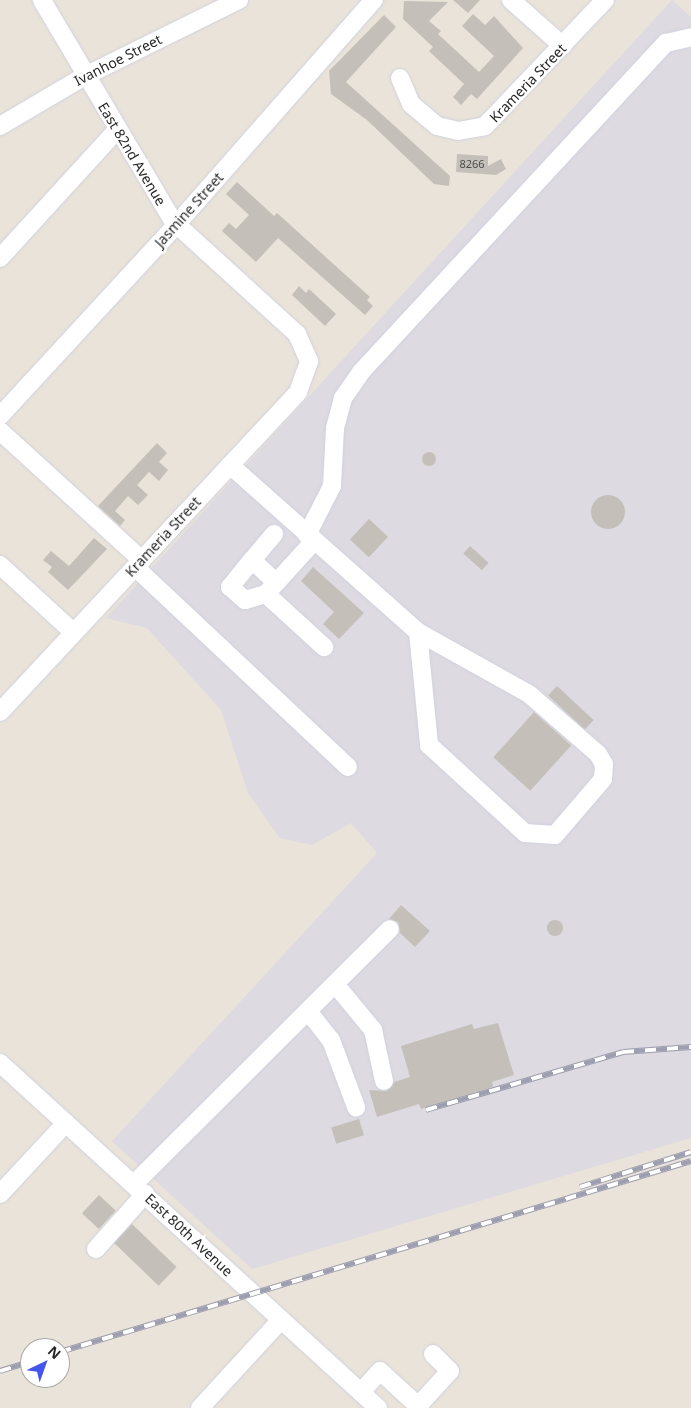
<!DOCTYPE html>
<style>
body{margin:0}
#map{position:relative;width:691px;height:1408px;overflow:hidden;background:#e9e3d9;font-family:"Noto Sans",sans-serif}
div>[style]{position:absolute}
.industrial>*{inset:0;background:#dddae1}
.building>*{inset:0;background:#c4c0b9;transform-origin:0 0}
.round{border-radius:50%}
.roads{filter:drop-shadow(0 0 1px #cfd1df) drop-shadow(0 0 1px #cfd1df)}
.minor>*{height:18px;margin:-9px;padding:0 9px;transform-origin:9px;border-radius:9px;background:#fff}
.rail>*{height:5.5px;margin-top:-2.75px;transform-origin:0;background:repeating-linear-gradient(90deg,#fff 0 11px,#9d9eb0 0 22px);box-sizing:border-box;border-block:1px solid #9d9eb0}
span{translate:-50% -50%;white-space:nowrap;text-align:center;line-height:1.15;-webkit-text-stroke:5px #fff;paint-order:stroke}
.number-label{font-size:11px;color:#4e4d4c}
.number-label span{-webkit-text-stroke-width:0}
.street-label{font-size:14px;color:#272727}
.north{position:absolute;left:20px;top:1338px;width:50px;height:50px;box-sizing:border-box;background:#fff;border:1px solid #a9a9a9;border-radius:50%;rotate:42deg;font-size:14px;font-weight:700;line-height:20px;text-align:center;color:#272727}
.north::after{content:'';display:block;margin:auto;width:18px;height:22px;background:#4355ec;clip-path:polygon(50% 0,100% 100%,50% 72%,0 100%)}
</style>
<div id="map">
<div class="industrial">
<div style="clip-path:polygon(672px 0,691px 17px,691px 1138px,252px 1269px,112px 1141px,377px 853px,351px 823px,312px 845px,280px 838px,248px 793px,221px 710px,147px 628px,106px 618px)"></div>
</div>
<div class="building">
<div style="clip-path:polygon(453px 0,480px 0,468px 13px)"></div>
<div style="clip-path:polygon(404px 1px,448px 2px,429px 21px,441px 31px,438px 34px,479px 72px,494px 56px,462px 26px,473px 14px,485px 25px,494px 16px,523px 48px,477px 99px,471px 94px,461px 105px,453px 97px,464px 84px,429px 51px,433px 47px,403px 19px)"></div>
<div style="clip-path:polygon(384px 15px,396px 27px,346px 82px,450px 176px,449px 186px,434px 184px,367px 120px,331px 94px,329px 71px)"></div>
<div style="clip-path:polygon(457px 154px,488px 156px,488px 166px,501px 159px,506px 169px,496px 175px,456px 172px)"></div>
<div style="clip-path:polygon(237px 182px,274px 216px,277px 213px,370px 297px,367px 300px,373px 306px,365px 315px,278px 238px,256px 262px,222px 231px,229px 223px,236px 229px,249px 215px,226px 194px)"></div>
<div style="clip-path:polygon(299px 286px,306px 293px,309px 289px,336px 314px,325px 326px,292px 295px)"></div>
<div style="clip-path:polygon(157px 443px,167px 453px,159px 462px,168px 470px,159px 481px,149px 472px,137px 485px,148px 495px,138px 505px,128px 496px,115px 511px,125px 520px,120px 526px,98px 506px)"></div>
<div class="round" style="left:422px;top:452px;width:14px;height:14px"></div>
<div class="round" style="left:591px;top:495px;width:34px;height:34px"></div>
<div style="left:369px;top:519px;width:26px;height:28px;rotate:43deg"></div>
<div style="clip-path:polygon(94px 538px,107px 549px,68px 590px,48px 572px,52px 567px,43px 560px,51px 551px,69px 566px)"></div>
<div style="left:470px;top:546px;width:25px;height:10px;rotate:42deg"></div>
<div style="clip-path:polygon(313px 567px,364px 613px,339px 639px,323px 624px,334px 612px,301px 581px)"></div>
<div style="left:557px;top:686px;width:50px;height:13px;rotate:43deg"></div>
<div style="left:534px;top:712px;width:50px;height:61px;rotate:42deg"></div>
<div style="clip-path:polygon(401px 905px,430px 931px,415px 947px,400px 933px,398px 922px,389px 919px)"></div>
<div class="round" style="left:547px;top:920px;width:16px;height:16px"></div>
<div style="clip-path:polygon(498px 1023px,514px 1075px,492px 1082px,493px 1087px,421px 1109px,419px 1104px,377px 1117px,369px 1090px,387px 1091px,394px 1082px,410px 1077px,401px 1046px,472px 1024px,474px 1029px)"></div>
<div style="left:359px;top:1119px;width:17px;height:29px;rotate:73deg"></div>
<div style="left:99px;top:1195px;width:23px;height:25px;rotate:43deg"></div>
<div style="left:132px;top:1224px;width:62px;height:26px;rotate:44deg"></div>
</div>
<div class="roads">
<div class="minor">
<div style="left:511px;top:0;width:69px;rotate:41.5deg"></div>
<div style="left:400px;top:78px;width:28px;rotate:67deg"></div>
<div style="left:411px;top:104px;width:34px;rotate:40deg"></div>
<div style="left:437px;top:126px;width:22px;rotate:13deg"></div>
<div style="left:458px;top:131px;width:27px;rotate:-10deg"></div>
<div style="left:485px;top:126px;width:174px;rotate:-46.4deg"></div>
<div style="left:0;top:126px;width:99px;rotate:-30.5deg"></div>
<div style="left:85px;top:76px;width:172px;rotate:-26.3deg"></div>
<div style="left:0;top:258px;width:173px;rotate:-47.6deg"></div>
<div style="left:0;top:416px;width:260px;rotate:-47.3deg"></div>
<div style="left:176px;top:225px;width:300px;rotate:-48.7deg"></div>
<div style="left:0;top:431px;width:192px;rotate:42.3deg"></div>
<div style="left:230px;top:465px;width:251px;rotate:41.6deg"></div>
<div style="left:418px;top:632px;width:114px;rotate:84.4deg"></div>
<div style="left:429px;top:745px;width:130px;rotate:42.5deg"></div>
<div style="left:525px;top:833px;width:30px;rotate:4deg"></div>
<div style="left:555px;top:835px;width:74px;rotate:-49.4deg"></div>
<div style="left:603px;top:779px;width:15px;rotate:-86deg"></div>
<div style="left:604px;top:764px;width:12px;rotate:-121deg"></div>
<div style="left:598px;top:754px;width:91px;rotate:-139deg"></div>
<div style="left:529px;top:694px;width:127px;rotate:-150.8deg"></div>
<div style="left:274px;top:534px;width:34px;rotate:130deg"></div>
<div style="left:252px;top:560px;width:33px;rotate:43deg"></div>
<div style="left:307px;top:535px;width:55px;rotate:-63deg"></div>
<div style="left:332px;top:486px;width:58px;rotate:-87deg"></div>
<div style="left:335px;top:428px;width:31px;rotate:-75deg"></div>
<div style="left:343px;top:398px;width:32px;rotate:-55deg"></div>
<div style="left:361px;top:372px;width:449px;rotate:-47.2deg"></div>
<div style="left:666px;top:43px;width:26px;rotate:-13deg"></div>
<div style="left:314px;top:541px;width:72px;rotate:132.2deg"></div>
<div style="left:266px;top:594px;width:79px;rotate:42.4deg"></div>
<div style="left:252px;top:560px;width:35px;rotate:129deg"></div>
<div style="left:230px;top:587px;width:20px;rotate:41deg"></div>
<div style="left:245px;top:600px;width:22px;rotate:-16deg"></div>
<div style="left:0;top:565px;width:100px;rotate:42.6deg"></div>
<div style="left:135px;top:567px;width:292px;rotate:43.2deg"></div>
<div style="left:0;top:712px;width:437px;rotate:-47deg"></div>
<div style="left:298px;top:392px;width:33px;rotate:-70deg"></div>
<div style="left:309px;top:361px;width:30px;rotate:-114deg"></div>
<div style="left:297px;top:334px;width:168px;rotate:-137.7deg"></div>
<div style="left:173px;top:221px;width:257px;rotate:-120.7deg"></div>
<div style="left:335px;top:984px;width:60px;rotate:50.4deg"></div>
<div style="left:373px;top:1030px;width:52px;rotate:77.8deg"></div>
<div style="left:308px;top:1011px;width:37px;rotate:52deg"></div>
<div style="left:331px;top:1040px;width:72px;rotate:69.5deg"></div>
<div style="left:0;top:1063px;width:512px;rotate:42.39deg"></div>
<div style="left:134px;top:1184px;width:361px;rotate:-44.9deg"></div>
<div style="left:0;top:1194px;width:97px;rotate:-47.1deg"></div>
<div style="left:96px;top:1249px;width:74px;rotate:-48.3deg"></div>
<div style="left:361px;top:1392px;width:28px;rotate:-48deg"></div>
<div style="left:380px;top:1371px;width:52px;rotate:42.6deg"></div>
<div style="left:418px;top:1406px;width:47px;rotate:-47.6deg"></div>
<div style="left:450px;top:1371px;width:24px;rotate:-135deg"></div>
<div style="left:200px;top:1408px;width:120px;rotate:-47.4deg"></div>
</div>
</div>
<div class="rail">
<div style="left:426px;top:1110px;width:205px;rotate:-16.4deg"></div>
<div style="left:623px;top:1052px;width:68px;rotate:-4.2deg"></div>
<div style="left:580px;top:1187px;width:116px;rotate:-17.5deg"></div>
<div style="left:60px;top:1352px;width:659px;rotate:-16.84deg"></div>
<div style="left:0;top:1371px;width:31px;rotate:-17deg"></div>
</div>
<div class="number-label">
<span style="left:472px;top:164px">8266</span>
</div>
<div class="street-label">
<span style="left:118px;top:60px;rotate:-27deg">Ivanhoe Street</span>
<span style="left:528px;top:83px;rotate:-46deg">Krameria Street</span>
<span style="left:132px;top:154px;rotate:59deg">East 82nd Avenue</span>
<span style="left:189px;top:210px;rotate:-48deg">Jasmine Street</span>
<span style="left:163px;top:537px;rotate:-47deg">Krameria Street</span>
<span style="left:189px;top:1235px;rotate:43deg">East 80th Avenue</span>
</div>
<div class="north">N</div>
</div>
